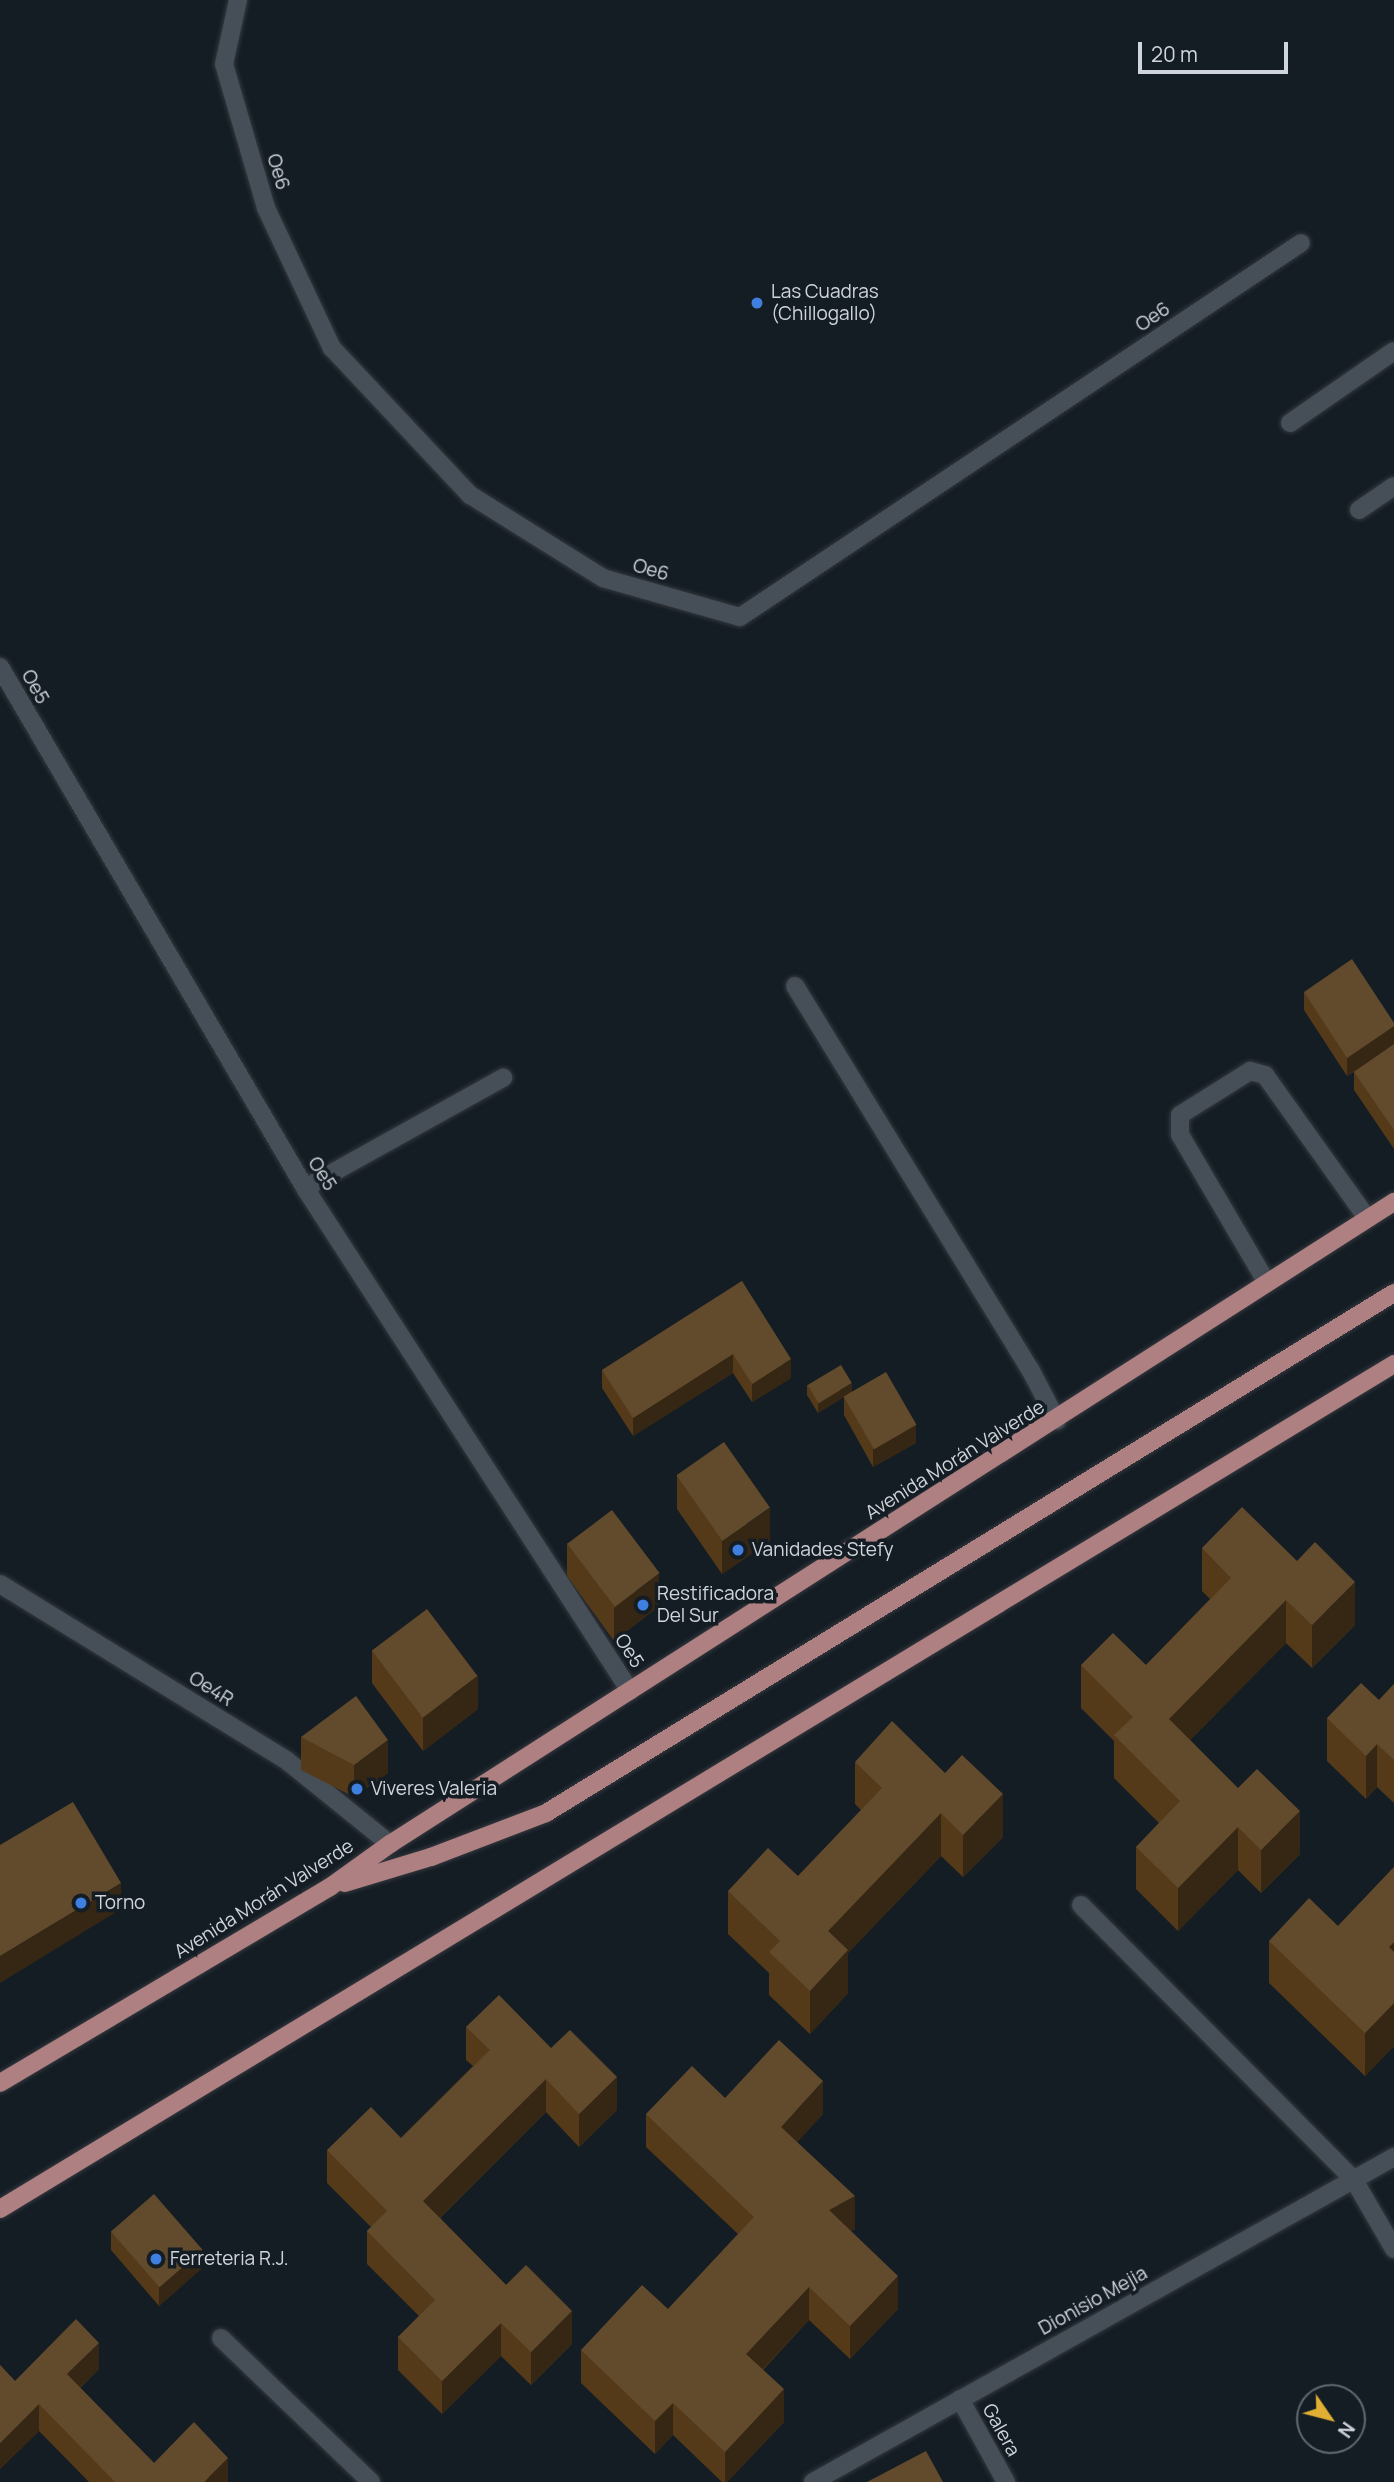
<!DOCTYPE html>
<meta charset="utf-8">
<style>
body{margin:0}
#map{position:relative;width:1394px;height:2482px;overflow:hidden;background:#151d24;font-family:Manrope,sans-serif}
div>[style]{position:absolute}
.roads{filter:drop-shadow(0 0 2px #34383e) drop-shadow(0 0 2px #34383e)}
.service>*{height:18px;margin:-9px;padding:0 9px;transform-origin:9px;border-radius:9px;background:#464f58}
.minor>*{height:18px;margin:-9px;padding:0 9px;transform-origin:9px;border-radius:9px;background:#464f58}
.primary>*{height:18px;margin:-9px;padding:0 9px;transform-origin:9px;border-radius:9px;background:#ae8082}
.wall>*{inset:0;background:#543a18}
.shaded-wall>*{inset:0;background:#352714}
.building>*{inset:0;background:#624a2d;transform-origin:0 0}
.dots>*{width:19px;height:19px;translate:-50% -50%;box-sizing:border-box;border:4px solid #151d24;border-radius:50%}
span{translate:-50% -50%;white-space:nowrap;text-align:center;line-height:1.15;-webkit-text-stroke:7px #151d24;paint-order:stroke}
.street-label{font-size:19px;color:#d0d5db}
.poi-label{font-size:19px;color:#d0d5db}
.left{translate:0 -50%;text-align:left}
.north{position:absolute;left:1296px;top:2384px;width:70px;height:70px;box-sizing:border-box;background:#151d24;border:2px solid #60676d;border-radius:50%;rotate:125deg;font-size:19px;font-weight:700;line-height:28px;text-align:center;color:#d0d5db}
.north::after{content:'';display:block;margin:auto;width:24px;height:32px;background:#e1af34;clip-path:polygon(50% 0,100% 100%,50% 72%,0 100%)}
.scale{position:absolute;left:1138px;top:42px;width:150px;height:32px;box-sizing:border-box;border:4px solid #d0d5db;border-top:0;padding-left:9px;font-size:21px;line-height:24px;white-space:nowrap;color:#d0d5db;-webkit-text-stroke:5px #151d24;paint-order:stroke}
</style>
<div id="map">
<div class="roads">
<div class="service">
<div style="left:238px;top:0;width:66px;rotate:102.3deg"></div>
<div style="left:224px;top:64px;width:150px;rotate:73.7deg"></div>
<div style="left:266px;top:208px;width:155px;rotate:64.8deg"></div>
<div style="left:332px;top:348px;width:202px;rotate:46.8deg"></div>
<div style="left:470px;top:495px;width:157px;rotate:32deg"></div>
<div style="left:603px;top:578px;width:142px;rotate:15.9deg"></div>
<div style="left:740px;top:617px;width:674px;rotate:-33.69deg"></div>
<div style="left:1290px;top:423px;width:126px;rotate:-34.7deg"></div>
<div style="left:1359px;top:510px;width:42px;rotate:-34.4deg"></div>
<div style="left:795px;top:986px;width:452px;rotate:58.5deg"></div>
<div style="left:1031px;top:1371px;width:56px;rotate:62.5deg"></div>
<div style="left:1267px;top:1283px;width:172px;rotate:-120.4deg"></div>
<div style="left:1180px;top:1135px;width:20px;rotate:-90deg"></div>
<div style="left:1180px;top:1115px;width:83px;rotate:-32.2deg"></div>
<div style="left:1250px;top:1071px;width:16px;rotate:15deg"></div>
<div style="left:1265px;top:1075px;width:176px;rotate:54.5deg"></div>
<div style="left:1081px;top:1905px;width:387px;rotate:45.2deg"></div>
<div style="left:221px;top:2338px;width:208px;rotate:43.8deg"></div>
</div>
<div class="minor">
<div style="left:0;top:667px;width:604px;rotate:59.65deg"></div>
<div style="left:305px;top:1188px;width:599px;rotate:57.13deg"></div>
<div style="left:305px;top:1188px;width:227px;rotate:-29.1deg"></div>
<div style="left:0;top:1584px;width:336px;rotate:31.6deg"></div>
<div style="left:286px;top:1760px;width:134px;rotate:38.9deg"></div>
<div style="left:1354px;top:2180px;width:80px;rotate:59.9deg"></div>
<div style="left:960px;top:2399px;width:95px;rotate:61deg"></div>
<div style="left:813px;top:2482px;width:666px;rotate:-29.22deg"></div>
</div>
<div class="primary">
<div style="left:345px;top:1883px;width:90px;rotate:-16.8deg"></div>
<div style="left:431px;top:1857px;width:123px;rotate:-20.9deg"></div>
<div style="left:546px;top:1813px;width:995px;rotate:-31.52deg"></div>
<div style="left:0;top:2083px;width:384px;rotate:-30.7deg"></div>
<div style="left:330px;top:1887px;width:74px;rotate:-35.6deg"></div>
<div style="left:390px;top:1844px;width:1192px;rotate:-32.6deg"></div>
<div style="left:0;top:2209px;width:1630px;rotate:-31.22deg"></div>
</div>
</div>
<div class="wall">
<div style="clip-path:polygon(1304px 992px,1394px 1023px,1394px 1149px,1354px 1090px,1354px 1072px,1347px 1076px,1304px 1010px)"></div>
<div style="clip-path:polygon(742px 1281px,791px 1378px,752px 1402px,733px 1373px,633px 1436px,602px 1388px,602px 1370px)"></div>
<div style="clip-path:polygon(807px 1385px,852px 1392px,916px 1443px,873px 1467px,844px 1415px,844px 1397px,818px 1413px,807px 1395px)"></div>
<div style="clip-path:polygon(677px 1476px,770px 1541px,722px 1574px,677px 1509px)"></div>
<div style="clip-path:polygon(567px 1543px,659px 1606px,614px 1641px,567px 1576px)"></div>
<div style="clip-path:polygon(1202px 1548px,1355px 1625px,1312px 1668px,1286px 1643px,1190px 1740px,1300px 1854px,1261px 1893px,1238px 1870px,1178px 1931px,1136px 1889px,1136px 1847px,1159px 1823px,1114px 1778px,1114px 1741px,1081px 1708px,1081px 1665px,1146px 1665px,1210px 1599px,1202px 1591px)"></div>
<div style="clip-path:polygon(372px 1650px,478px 1709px,423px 1751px,372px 1683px)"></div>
<div style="clip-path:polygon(1394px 1684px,1394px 1803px,1377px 1787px,1366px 1799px,1327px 1761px,1327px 1718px,1379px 1700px)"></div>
<div style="clip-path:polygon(301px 1737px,388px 1773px,354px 1797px,301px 1770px)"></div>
<div style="clip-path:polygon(855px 1762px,1003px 1837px,963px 1877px,941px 1856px,848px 1953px,848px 1993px,810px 2034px,769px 1995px,769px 1973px,728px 1934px,728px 1891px,798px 1876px,861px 1810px,855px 1804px)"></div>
<div style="clip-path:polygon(1394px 1867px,1394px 2046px,1365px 2076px,1269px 1983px,1269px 1941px,1338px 1926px)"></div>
<div style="clip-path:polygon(466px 2027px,551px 2048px,617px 2110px,579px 2147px,546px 2112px,440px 2218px,506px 2285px,572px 2344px,531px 2385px,501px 2356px,442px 2414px,398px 2370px,398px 2337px,419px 2316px,367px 2264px,367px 2231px,371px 2227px,327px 2183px,327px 2150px,401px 2138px,473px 2066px,466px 2060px)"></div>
<div style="clip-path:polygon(725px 2098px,823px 2114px,797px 2142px,855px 2229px,851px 2231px,898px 2309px,850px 2359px,809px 2320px,763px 2370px,784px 2422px,727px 2482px,722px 2482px,673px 2435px,655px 2454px,581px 2383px,581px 2350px,668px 2309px,738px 2234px,646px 2147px,646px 2114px)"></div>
<div style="clip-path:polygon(111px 2231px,202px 2268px,159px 2306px,111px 2250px)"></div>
<div style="clip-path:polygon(0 2365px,15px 2381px,99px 2369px,80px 2388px,154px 2463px,228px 2482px,89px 2482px,39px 2431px,0 2469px)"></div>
</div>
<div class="shaded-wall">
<div style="clip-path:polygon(1394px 1026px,1394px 1045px,1347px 1076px,1347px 1058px)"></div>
<div style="clip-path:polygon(733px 1354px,733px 1373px,633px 1436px,633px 1418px)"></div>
<div style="clip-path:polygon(791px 1359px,791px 1378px,752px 1402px,752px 1384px)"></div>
<div style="clip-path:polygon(852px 1383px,852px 1392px,818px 1413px,818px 1404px)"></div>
<div style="clip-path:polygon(916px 1425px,916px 1443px,873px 1467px,873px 1449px)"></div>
<div style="clip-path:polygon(770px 1508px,770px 1541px,722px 1574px,722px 1541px)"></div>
<div style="clip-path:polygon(659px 1573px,659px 1606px,614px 1641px,614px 1608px)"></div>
<div style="clip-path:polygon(1355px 1582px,1355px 1625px,1312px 1668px,1312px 1625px)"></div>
<div style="clip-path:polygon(1286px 1600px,1286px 1643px,1169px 1762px,1169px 1719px)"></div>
<div style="clip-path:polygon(478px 1676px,478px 1709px,423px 1751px,423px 1718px)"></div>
<div style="clip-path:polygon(388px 1740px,388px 1773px,354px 1797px,354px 1765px)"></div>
<div style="clip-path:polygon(1377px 1744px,1377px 1787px,1366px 1799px,1366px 1756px)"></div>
<div style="clip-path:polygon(1003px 1794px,1003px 1837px,963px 1877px,963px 1835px)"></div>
<div style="clip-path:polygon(1300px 1811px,1300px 1854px,1261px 1893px,1261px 1850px)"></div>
<div style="clip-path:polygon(941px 1813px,941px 1856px,848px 1953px,848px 1993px,810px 2034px,810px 1991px,828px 1931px)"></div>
<div style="clip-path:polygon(1238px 1827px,1238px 1870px,1178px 1931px,1178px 1888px)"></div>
<div style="clip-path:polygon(121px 1883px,121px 1909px,0 1983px,0 1956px)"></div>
<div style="clip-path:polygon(1394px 1942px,1394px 1985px,1389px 1947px)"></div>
<div style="clip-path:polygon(1394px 2003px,1394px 2046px,1365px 2076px,1365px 2033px)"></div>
<div style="clip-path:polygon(617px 2077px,617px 2110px,579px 2147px,579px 2114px)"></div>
<div style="clip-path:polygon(546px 2079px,546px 2112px,423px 2234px,423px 2201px)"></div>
<div style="clip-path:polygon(823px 2081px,823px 2114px,781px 2160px,781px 2127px)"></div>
<div style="clip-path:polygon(855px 2196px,855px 2229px,829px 2243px,829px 2210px)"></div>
<div style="clip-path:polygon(202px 2250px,202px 2268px,159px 2306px,159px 2287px)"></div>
<div style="clip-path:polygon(898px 2276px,898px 2309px,850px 2359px,850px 2326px)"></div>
<div style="clip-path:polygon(809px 2287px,809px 2320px,746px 2387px,746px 2354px)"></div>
<div style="clip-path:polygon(572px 2311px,572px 2344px,531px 2385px,531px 2352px)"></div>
<div style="clip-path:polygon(501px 2323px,501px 2356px,442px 2414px,442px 2381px)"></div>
<div style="clip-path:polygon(99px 2343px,99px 2369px,67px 2400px,67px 2374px)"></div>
<div style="clip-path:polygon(784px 2389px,784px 2422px,727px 2482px,725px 2482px,725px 2452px)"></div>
<div style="clip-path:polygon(673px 2403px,673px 2435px,655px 2454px,655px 2421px)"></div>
<div style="clip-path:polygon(39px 2404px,39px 2431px,0 2469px,0 2443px)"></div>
<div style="clip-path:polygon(228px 2458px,228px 2482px,204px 2482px)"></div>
</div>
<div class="building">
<div style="clip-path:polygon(1352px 959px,1394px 1023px,1394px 1026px,1347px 1058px,1304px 992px)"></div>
<div style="clip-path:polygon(1394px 1044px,1394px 1130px,1354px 1072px)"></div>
<div style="clip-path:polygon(742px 1281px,791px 1359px,752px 1384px,733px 1354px,633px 1418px,602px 1370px)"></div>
<div style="left:841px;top:1365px;width:21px;height:39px;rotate:59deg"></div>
<div style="left:886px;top:1372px;width:61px;height:49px;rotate:60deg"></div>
<div style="left:724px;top:1442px;width:80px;height:58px;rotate:55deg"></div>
<div style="clip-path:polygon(1242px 1507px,1297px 1561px,1315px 1542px,1355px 1582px,1312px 1625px,1286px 1600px,1169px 1719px,1238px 1788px,1257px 1769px,1300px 1811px,1261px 1850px,1238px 1827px,1178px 1888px,1136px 1847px,1180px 1801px,1114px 1735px,1133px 1717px,1081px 1665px,1113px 1633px,1146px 1665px,1231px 1578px,1202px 1548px)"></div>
<div style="left:612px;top:1510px;width:79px;height:56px;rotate:53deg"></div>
<div style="left:427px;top:1609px;width:84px;height:69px;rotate:53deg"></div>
<div style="clip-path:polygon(1361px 1683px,1379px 1700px,1394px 1684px,1394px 1760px,1377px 1744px,1366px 1756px,1327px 1718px)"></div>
<div style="clip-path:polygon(356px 1696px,388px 1740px,354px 1765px,301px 1737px)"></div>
<div style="clip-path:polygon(892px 1721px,945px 1773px,962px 1755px,1003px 1794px,963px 1835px,941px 1813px,828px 1931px,848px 1950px,810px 1991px,769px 1952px,780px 1941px,728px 1891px,768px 1848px,798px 1876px,882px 1788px,855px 1762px)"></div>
<div style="clip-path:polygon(73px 1802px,121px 1883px,0 1956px,0 1845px)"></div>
<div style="clip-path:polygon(1394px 1867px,1394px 1942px,1389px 1947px,1394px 1952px,1394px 2003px,1365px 2033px,1269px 1941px,1309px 1898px,1338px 1926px)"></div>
<div style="clip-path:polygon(499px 1995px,551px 2048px,570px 2030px,617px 2077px,579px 2114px,546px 2079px,423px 2201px,506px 2285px,526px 2265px,572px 2311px,531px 2352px,501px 2323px,442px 2381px,398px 2337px,435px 2300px,367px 2231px,387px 2211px,327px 2150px,371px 2107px,401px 2138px,490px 2050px,466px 2027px)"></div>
<div style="clip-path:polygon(779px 2040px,823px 2081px,781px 2127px,855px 2196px,829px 2210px,898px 2276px,850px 2326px,809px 2287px,746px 2354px,784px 2389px,725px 2452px,673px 2403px,655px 2421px,581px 2350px,642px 2285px,668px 2309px,754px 2217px,646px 2114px,692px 2066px,725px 2098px)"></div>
<div style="left:154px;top:2194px;width:74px;height:57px;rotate:49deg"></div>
<div style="clip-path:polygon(76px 2319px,99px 2343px,67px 2374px,154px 2463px,194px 2422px,228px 2458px,204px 2482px,115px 2482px,39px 2404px,0 2443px,0 2365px,15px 2381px)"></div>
<div style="clip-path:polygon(926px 2451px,943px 2482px,867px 2482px)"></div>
</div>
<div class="dots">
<div style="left:757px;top:303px;background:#3f7fe0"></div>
<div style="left:738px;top:1550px;background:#3f7fe0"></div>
<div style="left:643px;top:1605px;background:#3f7fe0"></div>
<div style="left:357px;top:1789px;background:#3f7fe0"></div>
<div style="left:81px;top:1903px;background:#3f7fe0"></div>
<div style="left:156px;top:2259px;background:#3f7fe0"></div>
</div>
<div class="street-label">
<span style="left:278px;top:172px;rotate:73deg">Oe6</span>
<span style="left:1153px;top:317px;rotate:-34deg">Oe6</span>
<span style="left:651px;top:570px;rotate:16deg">Oe6</span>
<span style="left:35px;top:687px;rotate:61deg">Oe5</span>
<span style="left:322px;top:1174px;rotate:58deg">Oe5</span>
<span style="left:955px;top:1460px;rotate:-32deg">Avenida Morán Valverde</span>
<span style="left:629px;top:1651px;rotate:57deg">Oe5</span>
<span style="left:211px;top:1689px;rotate:32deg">Oe4R</span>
<span style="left:264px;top:1899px;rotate:-32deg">Avenida Morán Valverde</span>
<span style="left:1093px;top:2301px;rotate:-29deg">Dionisio Mejia</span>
<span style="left:1001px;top:2430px;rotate:61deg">Galera</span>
</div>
<div class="poi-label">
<span class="left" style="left:771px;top:303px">Las Cuadras<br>(Chillogallo)</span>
<span class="left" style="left:752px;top:1550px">Vanidades Stefy</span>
<span class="left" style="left:657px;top:1605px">Restificadora<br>Del Sur</span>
<span class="left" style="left:371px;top:1789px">Viveres Valeria</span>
<span class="left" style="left:95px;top:1903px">Torno</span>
<span class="left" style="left:170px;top:2259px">Ferreteria R.J.</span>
</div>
<div class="north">N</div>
<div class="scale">20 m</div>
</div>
